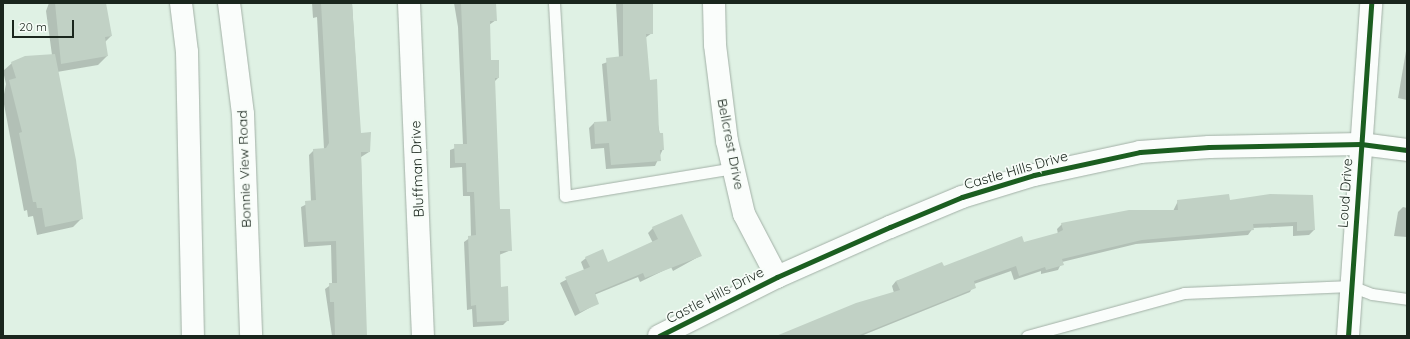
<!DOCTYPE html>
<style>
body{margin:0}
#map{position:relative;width:1410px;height:339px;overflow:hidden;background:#dff1e4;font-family:Quicksand,sans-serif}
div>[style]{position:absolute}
.shadow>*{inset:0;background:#0003}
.building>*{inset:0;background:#c1d1c5}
.roads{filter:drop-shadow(0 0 1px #a2b0a6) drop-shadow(0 0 1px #a2b0a6)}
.lane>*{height:11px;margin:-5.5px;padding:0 5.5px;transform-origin:5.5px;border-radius:5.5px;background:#fafdfb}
.street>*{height:22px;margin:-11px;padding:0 11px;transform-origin:11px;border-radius:11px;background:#fafdfb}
.secondary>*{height:22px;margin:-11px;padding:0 11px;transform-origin:11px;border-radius:11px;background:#fafdfb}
.cycleway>*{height:5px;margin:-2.5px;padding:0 2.5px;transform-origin:2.5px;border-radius:2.5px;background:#1b5e20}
span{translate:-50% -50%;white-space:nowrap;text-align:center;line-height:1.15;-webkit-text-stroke:3.5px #f7fdf8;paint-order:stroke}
.street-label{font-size:14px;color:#1a261d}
.frame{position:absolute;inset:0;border:4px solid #1a261d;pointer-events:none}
.scale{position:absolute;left:12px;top:20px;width:62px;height:18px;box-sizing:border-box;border:2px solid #1a261d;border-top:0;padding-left:5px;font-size:12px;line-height:14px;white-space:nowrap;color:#1a261d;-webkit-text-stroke:3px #f7fdf8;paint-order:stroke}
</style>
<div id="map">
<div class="shadow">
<div style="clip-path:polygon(49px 3px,105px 3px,111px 36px,105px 42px,107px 56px,98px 65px,57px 72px,82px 218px,73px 227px,37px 235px,33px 216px,28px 217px,27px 210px,24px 211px,3px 99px,6px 84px,3px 71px,12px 63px,52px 55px,46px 11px)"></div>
<div style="clip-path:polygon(312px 3px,352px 3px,360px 134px,369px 152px,361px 157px,365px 336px,332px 336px,325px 289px,332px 284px,331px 245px,304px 247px,301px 207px,311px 202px,309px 155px,314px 150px,324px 149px,317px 17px,313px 18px)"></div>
<div style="clip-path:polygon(454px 3px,495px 3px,496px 20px,489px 25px,490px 61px,498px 78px,494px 82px,499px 210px,511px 250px,499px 255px,500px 288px,508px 320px,503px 325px,473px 327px,472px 309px,467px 310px,464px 242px,471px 237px,470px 196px,463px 196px,462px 167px,450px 168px,450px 150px,463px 145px,458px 27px)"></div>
<div style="clip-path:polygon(616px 3px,652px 3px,652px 33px,645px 38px,649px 81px,663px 149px,655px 166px,606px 169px,604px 148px,591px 149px,589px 128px,594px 123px,607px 122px,602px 64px,619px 58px)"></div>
<div style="clip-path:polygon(1407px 45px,1407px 100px,1398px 98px)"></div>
<div style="clip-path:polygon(1270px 195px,1314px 230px,1309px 235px,1293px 236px,1293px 226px,1253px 228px,1248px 235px,1136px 244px,1062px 262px,1058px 270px,1041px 274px,1041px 271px,1014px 280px,1011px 271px,974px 284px,970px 292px,861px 336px,786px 336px,894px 293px,892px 286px,896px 281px,1058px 234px,1057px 229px,1062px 224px,1173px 211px,1178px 201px,1229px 201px)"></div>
<div style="clip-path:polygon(1403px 207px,1407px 208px,1407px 237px,1394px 236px,1398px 212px)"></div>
<div style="clip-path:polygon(653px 228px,700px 256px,673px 271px,671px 267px,640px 282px,638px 277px,594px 295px,598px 303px,575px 316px,560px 283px,584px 270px,581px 262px,586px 258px,608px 264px,653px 243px,648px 233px)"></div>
</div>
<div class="building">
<div style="clip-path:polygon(55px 3px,106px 3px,112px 36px,105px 37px,108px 56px,61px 64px)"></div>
<div style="clip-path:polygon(321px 3px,352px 3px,361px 133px,371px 132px,370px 152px,361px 152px,367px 336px,335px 336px,334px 302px,330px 302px,329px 283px,337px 283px,336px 241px,308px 242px,305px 201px,316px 200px,313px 149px,326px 148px,329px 143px)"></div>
<div style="clip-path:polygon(461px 3px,496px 3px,497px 21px,490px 21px,491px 60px,499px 60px,499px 78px,495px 78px,500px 209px,510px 209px,512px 251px,500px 251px,501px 287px,508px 286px,509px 321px,477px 322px,476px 305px,471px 306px,468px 236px,476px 235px,474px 192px,467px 192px,466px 163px,455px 163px,454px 144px,467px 144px)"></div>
<div style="clip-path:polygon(623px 3px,653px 3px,653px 34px,646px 34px,650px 80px,657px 79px,659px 133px,663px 133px,664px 150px,660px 150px,661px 161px,611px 165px,609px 143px,595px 144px,594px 122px,611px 121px,606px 58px,623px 56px)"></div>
<div style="clip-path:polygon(55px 54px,76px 160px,83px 219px,45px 227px,42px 208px,37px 208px,36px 202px,33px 202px,19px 133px,22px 132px,9px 80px,16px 78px,11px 62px,25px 56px)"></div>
<div style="clip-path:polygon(1229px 194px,1230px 200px,1270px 194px,1313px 195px,1315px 230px,1297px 231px,1297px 222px,1253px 224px,1254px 230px,1142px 240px,1062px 259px,1064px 265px,1046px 270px,1045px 267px,1019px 276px,1016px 266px,974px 281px,976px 288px,857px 336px,776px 336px,856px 303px,900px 290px,896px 281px,942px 262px,944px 266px,1022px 236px,1024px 242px,1057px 233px,1063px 230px,1061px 223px,1129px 210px,1178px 210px,1177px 200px)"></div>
<div style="clip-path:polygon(682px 214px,702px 256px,645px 278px,643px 273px,595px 293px,599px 304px,580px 312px,565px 277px,590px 267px,585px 257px,603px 249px,608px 262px,658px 239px,652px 227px)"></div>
</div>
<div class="roads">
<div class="lane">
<div style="left:554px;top:3px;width:193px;rotate:86.7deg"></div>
<div style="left:565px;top:196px;width:171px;rotate:-9.4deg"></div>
<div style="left:1027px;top:336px;width:163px;rotate:-15.3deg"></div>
<div style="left:1184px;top:293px;width:167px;rotate:-2.4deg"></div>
<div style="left:1351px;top:286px;width:22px;rotate:21deg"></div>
<div style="left:1372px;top:294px;width:35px;rotate:8deg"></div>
</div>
<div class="street">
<div style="left:409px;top:3px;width:333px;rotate:87.6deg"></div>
<div style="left:714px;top:3px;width:42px;rotate:88.6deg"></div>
<div style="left:715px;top:45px;width:97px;rotate:82.9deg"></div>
<div style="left:727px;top:141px;width:75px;rotate:76.9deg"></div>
<div style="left:744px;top:214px;width:71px;rotate:62.4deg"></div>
<div style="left:659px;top:336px;width:132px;rotate:-26.6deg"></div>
<div style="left:777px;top:277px;width:124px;rotate:-23.9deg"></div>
<div style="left:890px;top:227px;width:78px;rotate:-22.6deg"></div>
<div style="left:962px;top:197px;width:75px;rotate:-17deg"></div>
<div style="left:1034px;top:175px;width:108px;rotate:-12.2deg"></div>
<div style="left:1140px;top:152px;width:69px;rotate:-4.1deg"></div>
<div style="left:1209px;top:147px;width:152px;rotate:-1.1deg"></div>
<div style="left:1361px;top:144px;width:46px;rotate:7.4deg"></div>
<div style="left:1348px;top:336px;width:334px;rotate:-86deg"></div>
</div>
<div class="secondary">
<div style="left:181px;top:3px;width:49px;rotate:83deg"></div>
<div style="left:187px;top:52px;width:284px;rotate:88.8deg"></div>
<div style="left:229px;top:3px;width:112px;rotate:82.8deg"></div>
<div style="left:243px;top:114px;width:222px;rotate:87.9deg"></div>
</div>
</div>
<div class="cycleway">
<div style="left:659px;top:336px;width:132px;rotate:-26.6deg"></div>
<div style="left:777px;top:277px;width:124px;rotate:-23.9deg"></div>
<div style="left:890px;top:227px;width:78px;rotate:-22.6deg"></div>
<div style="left:962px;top:197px;width:75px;rotate:-17deg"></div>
<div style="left:1034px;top:175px;width:108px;rotate:-12.2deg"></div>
<div style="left:1140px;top:152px;width:69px;rotate:-4.1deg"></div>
<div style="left:1209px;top:147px;width:152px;rotate:-1.1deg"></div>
<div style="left:1361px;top:144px;width:46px;rotate:7.4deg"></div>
<div style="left:1348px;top:336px;width:334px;rotate:-86deg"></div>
</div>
<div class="street-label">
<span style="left:731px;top:144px;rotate:79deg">Bellcrest Drive</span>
<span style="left:244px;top:169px;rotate:-92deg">Bonnie View Road</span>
<span style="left:417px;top:169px;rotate:-92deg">Bluffman Drive</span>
<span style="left:1016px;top:170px;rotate:-16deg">Castle Hills Drive</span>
<span style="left:1345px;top:193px;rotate:-86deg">Loud Drive</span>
<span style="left:715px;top:295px;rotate:-27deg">Castle Hills Drive</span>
</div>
<div class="frame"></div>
<div class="scale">20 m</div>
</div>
